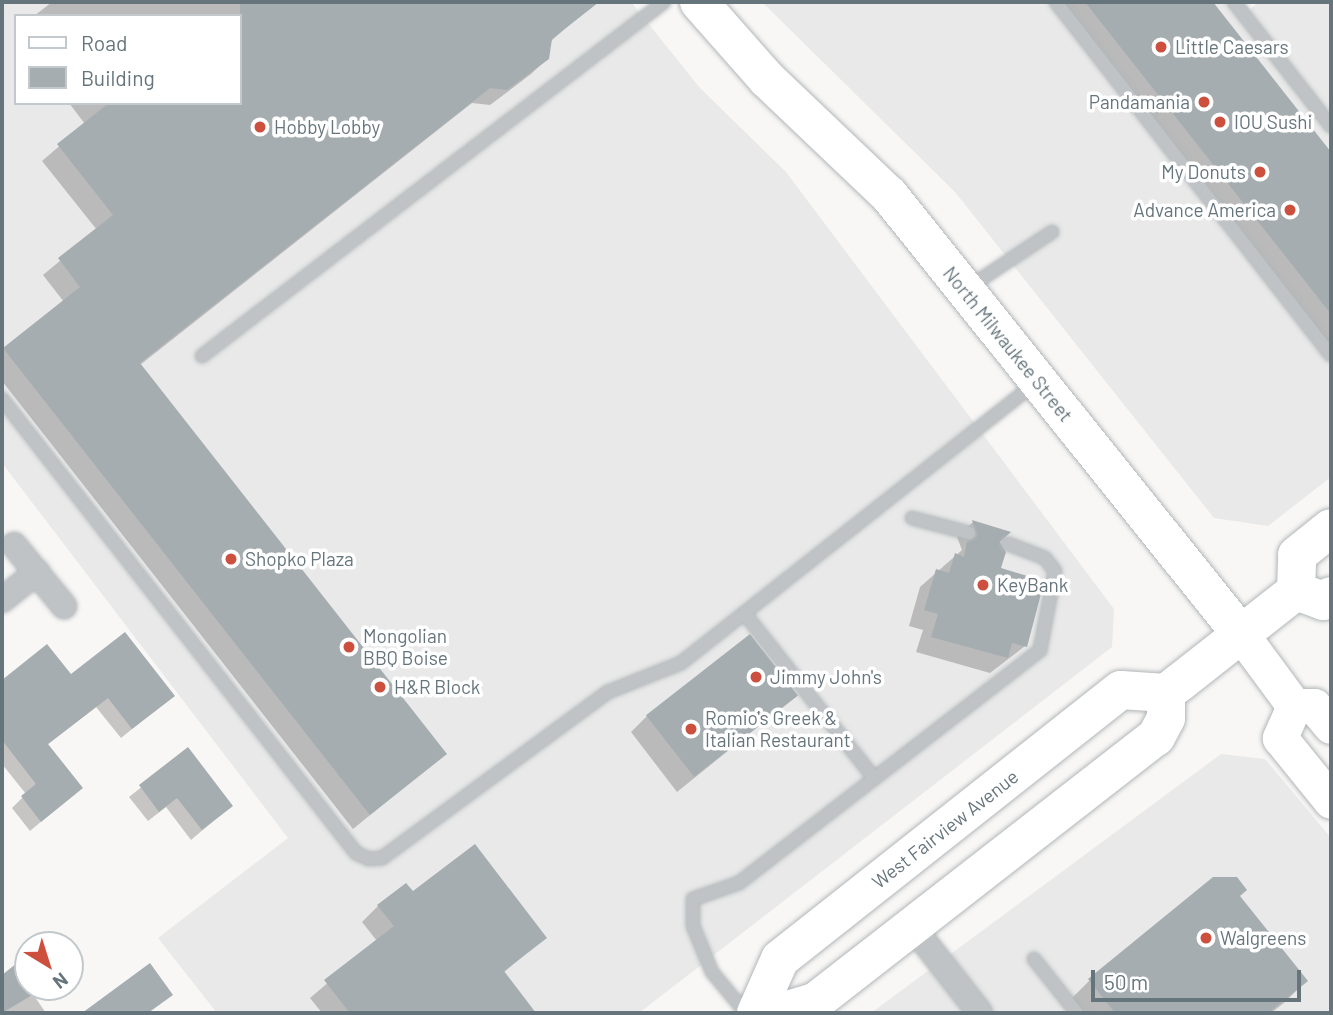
<!DOCTYPE html>
<style>
body{margin:0}
#map{position:relative;width:1333px;height:1015px;overflow:hidden;background:#f8f7f5;font-family:Barlow,sans-serif}
div>[style]{position:absolute}
.built>*{inset:0;background:#e8e9e8}
.shadow>*{inset:0;background:#0003}
.building>*{inset:0;background:#a5adb1;transform-origin:0 0}
.roads{filter:drop-shadow(0 0 2px #b2b7ba) drop-shadow(0 0 2px #b2b7ba)}
.lane>*{height:12px;margin:-6px;padding:0 6px;transform-origin:6px;border-radius:6px;background:#bfc3c6}
.street>*{height:24px;margin:-12px;padding:0 12px;transform-origin:12px;border-radius:12px;background:#bfc3c6}
.secondary>*{height:35px;margin:-17.5px;padding:0 17.5px;transform-origin:17.5px;border-radius:17.5px;background:#fff}
.primary>*{height:38px;margin:-19px;padding:0 19px;transform-origin:19px;border-radius:19px;background:#fff}
.dots>*{width:19px;height:19px;translate:-50% -50%;box-sizing:border-box;border:4px solid #fff;border-radius:50%}
span{translate:-50% -50%;white-space:nowrap;text-align:center;line-height:1.15;-webkit-text-stroke:7px #fff;paint-order:stroke}
.poi-label{font-size:19px;color:#66757c}
.left{translate:0 -50%;text-align:left}
.right{translate:-100% -50%;text-align:right}
.street-label{font-size:19px;color:#66757c}
.frame{position:absolute;inset:0;border:4px solid #66757c;pointer-events:none}
.legend{position:absolute;left:14px;top:14px;width:228px;height:91px;box-sizing:border-box;background:#fff;border:2px solid #c2c8cb;margin:0;padding:9px 12px;list-style:none;font-size:21px;color:#66757c}
.legend li{display:flex;align-items:center;gap:14px;height:35px}
.legend b{width:35px;border:2px solid #c2c8cb}
.north{position:absolute;left:14px;top:931px;width:70px;height:70px;box-sizing:border-box;background:#fff;border:2px solid #c2c8cb;border-radius:50%;rotate:142deg;font-size:19px;font-weight:700;line-height:28px;text-align:center;color:#66757c}
.north::after{content:'';display:block;margin:auto;width:24px;height:32px;background:#cd503f;clip-path:polygon(50% 0,100% 100%,50% 72%,0 100%)}
.scale{position:absolute;left:1091px;top:970px;width:210px;height:32px;box-sizing:border-box;border:4px solid #66757c;border-top:0;padding-left:9px;font-size:21px;line-height:24px;white-space:nowrap;color:#66757c;-webkit-text-stroke:5px #fff;paint-order:stroke}
</style>
<div id="map">
<div class="built">
<div style="clip-path:polygon(evenodd,2px 2px,631px 2px,700px 88px,786px 172px,1114px 609px,1112px 647px,639px 1013px,217px 1013px,158px 938px,288px 838px,2px 463px,2px 2px,16px 16px,240px 16px,240px 103px,16px 103px,16px 16px)"></div>
<div style="clip-path:polygon(762px 2px,1244px 2px,1250px 9px,1259px 2px,1331px 2px,1331px 477px,1268px 526px,1214px 518px,955px 192px)"></div>
<div style="clip-path:polygon(1221px 754px,1265px 759px,1331px 838px,1331px 1013px,871px 1013px)"></div>
</div>
<div class="shadow">
<div style="clip-path:polygon(52px 2px,578px 2px,585px 11px,550px 42px,548px 58px,531px 74px,490px 105px,472px 103px,140px 365px,445px 754px,353px 829px,2px 381px,2px 352px,64px 302px,43px 275px,97px 230px,42px 161px,85px 124px,69px 103px,240px 103px,240px 16px,34px 16px)"></div>
<div style="clip-path:polygon(1053px 2px,1211px 2px,1331px 155px,1331px 354px)"></div>
<div style="clip-path:polygon(973px 522px,998px 543px,999px 569px,1030px 593px,1025px 646px,990px 673px,916px 652px,923px 630px,909px 626px,920px 587px,962px 550px,957px 537px)"></div>
<div style="clip-path:polygon(47px 647px,70px 676px,173px 696px,121px 738px,96px 707px,47px 745px,81px 788px,30px 831px,12px 808px,26px 794px,2px 764px,2px 682px)"></div>
<div style="clip-path:polygon(796px 696px,677px 792px,631px 732px,647px 716px)"></div>
<div style="clip-path:polygon(188px 750px,231px 806px,191px 840px,166px 807px,148px 821px,129px 797px)"></div>
<div style="clip-path:polygon(1214px 879px,1238px 897px,1306px 981px,1285px 1002px,1271px 1013px,1077px 1013px,1068px 1002px,1089px 981px)"></div>
<div style="clip-path:polygon(413px 894px,545px 938px,503px 973px,534px 1013px,322px 1013px,310px 998px,377px 941px,362px 922px,378px 906px)"></div>
<div style="clip-path:polygon(17px 966px,28px 987px,46px 1013px,2px 1013px,2px 977px)"></div>
</div>
<div class="building">
<div style="clip-path:polygon(240px 2px,599px 2px,552px 39px,549px 59px,507px 90px,490px 88px,140px 363px,447px 754px,370px 815px,3px 348px,80px 287px,58px 258px,113px 215px,57px 144px,109px 103px,240px 103px)"></div>
<div style="clip-path:polygon(1085px 2px,1213px 2px,1331px 152px,1331px 314px)"></div>
<div style="clip-path:polygon(972px 520px,1011px 532px,1000px 542px,1006px 552px,1001px 568px,1037px 579px,1033px 592px,1041px 594px,1027px 647px,1012px 643px,1008px 658px,931px 637px,938px 614px,924px 610px,936px 569px,949px 573px,955px 553px,964px 557px,967px 542px,977px 536px)"></div>
<div style="clip-path:polygon(125px 632px,175px 696px,132px 729px,108px 698px,48px 744px,83px 788px,41px 822px,21px 796px,36px 784px,2px 740px,2px 680px,47px 644px,71px 674px)"></div>
<div style="left:750px;top:634px;width:78px;height:132px;rotate:52deg"></div>
<div style="clip-path:polygon(188px 747px,233px 806px,202px 830px,177px 798px,159px 812px,139px 785px)"></div>
<div style="clip-path:polygon(475px 844px,547px 938px,504px 971px,536px 1013px,350px 1013px,324px 980px,394px 926px,377px 905px,406px 883px,413px 891px)"></div>
<div style="clip-path:polygon(1213px 877px,1237px 877px,1247px 890px,1240px 896px,1308px 981px,1268px 1013px,1115px 1013px,1088px 979px)"></div>
<div style="clip-path:polygon(17px 963px,28px 987px,39px 991px,2px 1013px,2px 975px)"></div>
<div style="clip-path:polygon(150px 963px,173px 995px,148px 1013px,82px 1013px)"></div>
</div>
<div class="roads">
<div class="lane">
<div style="left:1056px;top:2px;width:447px;rotate:52.1deg"></div>
<div style="left:1234px;top:2px;width:157px;rotate:52deg"></div>
<div style="left:968px;top:288px;width:101px;rotate:-33.7deg"></div>
<div style="left:202px;top:356px;width:582px;rotate:-37.46deg"></div>
<div style="left:2px;top:399px;width:576px;rotate:52.06deg"></div>
<div style="left:356px;top:853px;width:14px;rotate:25deg"></div>
<div style="left:369px;top:859px;width:13px;rotate:-4deg"></div>
<div style="left:382px;top:858px;width:280px;rotate:-36.3deg"></div>
<div style="left:608px;top:692px;width:79px;rotate:-21.7deg"></div>
<div style="left:681px;top:663px;width:452px;rotate:-38.3deg"></div>
<div style="left:912px;top:518px;width:59px;rotate:14.7deg"></div>
<div style="left:745px;top:614px;width:209px;rotate:51.8deg"></div>
<div style="left:1034px;top:959px;width:69px;rotate:51.5deg"></div>
<div style="left:746px;top:1013px;width:53px;rotate:-129.7deg"></div>
<div style="left:712px;top:972px;width:50px;rotate:-112.4deg"></div>
<div style="left:693px;top:926px;width:27px;rotate:-90deg"></div>
<div style="left:693px;top:899px;width:49px;rotate:-19.2deg"></div>
<div style="left:739px;top:883px;width:381px;rotate:-37.7deg"></div>
<div style="left:1040px;top:650px;width:80px;rotate:-79.2deg"></div>
<div style="left:1055px;top:571px;width:16px;rotate:-128deg"></div>
<div style="left:1045px;top:558px;width:40px;rotate:-159deg"></div>
</div>
<div class="street">
<div style="left:14px;top:545px;width:79px;rotate:50.7deg"></div>
<div style="left:2px;top:600px;width:45px;rotate:-38.7deg"></div>
<div style="left:912px;top:926px;width:110px;rotate:52deg"></div>
</div>
<div class="secondary">
<div style="left:1241px;top:634px;width:89px;rotate:53.6deg"></div>
<div style="left:1294px;top:706px;width:35px;rotate:114deg"></div>
<div style="left:1280px;top:738px;width:81px;rotate:51deg"></div>
<div style="left:1294px;top:706px;width:20px"></div>
<div style="left:1314px;top:706px;width:26px;rotate:50deg"></div>
</div>
<div class="primary">
<div style="left:699px;top:2px;width:103px;rotate:48.6deg"></div>
<div style="left:767px;top:79px;width:168px;rotate:43.6deg"></div>
<div style="left:889px;top:195px;width:563px;rotate:51.28deg"></div>
<div style="left:1296px;top:591px;width:29px;rotate:20deg"></div>
<div style="left:1323px;top:601px;width:9px;rotate:-32deg"></div>
<div style="left:756px;top:1013px;width:59px;rotate:-66deg"></div>
<div style="left:780px;top:959px;width:434px;rotate:-38.3deg"></div>
<div style="left:1121px;top:690px;width:45px;rotate:3.8deg"></div>
<div style="left:1166px;top:693px;width:16px;rotate:-38deg"></div>
<div style="left:1179px;top:683px;width:149px;rotate:-38.2deg"></div>
<div style="left:1296px;top:591px;width:36px;rotate:-88deg"></div>
<div style="left:1297px;top:555px;width:43px;rotate:-38.5deg"></div>
<div style="left:778px;top:1013px;width:39px;rotate:-17deg"></div>
<div style="left:815px;top:1002px;width:432px;rotate:-37.9deg"></div>
<div style="left:1156px;top:737px;width:21px;rotate:-62deg"></div>
<div style="left:1166px;top:718px;width:25px;rotate:-90deg"></div>
</div>
</div>
<div class="dots">
<div style="left:1161px;top:47px;background:#cd503f"></div>
<div style="left:1204px;top:102px;background:#cd503f"></div>
<div style="left:1220px;top:122px;background:#cd503f"></div>
<div style="left:260px;top:127px;background:#cd503f"></div>
<div style="left:1260px;top:172px;background:#cd503f"></div>
<div style="left:1290px;top:210px;background:#cd503f"></div>
<div style="left:231px;top:559px;background:#cd503f"></div>
<div style="left:983px;top:585px;background:#cd503f"></div>
<div style="left:349px;top:647px;background:#cd503f"></div>
<div style="left:756px;top:677px;background:#cd503f"></div>
<div style="left:380px;top:687px;background:#cd503f"></div>
<div style="left:691px;top:729px;background:#cd503f"></div>
<div style="left:1206px;top:938px;background:#cd503f"></div>
</div>
<div class="poi-label">
<span class="left" style="left:1175px;top:47px">Little Caesars</span>
<span class="right" style="left:1190px;top:102px">Pandamania</span>
<span class="left" style="left:1234px;top:122px">IOU Sushi</span>
<span class="left" style="left:274px;top:127px">Hobby Lobby</span>
<span class="right" style="left:1246px;top:172px">My Donuts</span>
<span class="right" style="left:1276px;top:210px">Advance America</span>
<span class="left" style="left:245px;top:559px">Shopko Plaza</span>
<span class="left" style="left:997px;top:585px">KeyBank</span>
<span class="left" style="left:363px;top:647px">Mongolian<br>BBQ Boise</span>
<span class="left" style="left:770px;top:677px">Jimmy John's</span>
<span class="left" style="left:394px;top:687px">H&amp;R Block</span>
<span class="left" style="left:705px;top:729px">Romio's Greek &amp;<br>Italian Restaurant</span>
<span class="left" style="left:1220px;top:938px">Walgreens</span>
</div>
<div class="street-label">
<span style="left:1008px;top:344px;rotate:51deg">North Milwaukee Street</span>
<span style="left:945px;top:829px;rotate:-38deg">West Fairview Avenue</span>
</div>
<div class="frame"></div>
<ul class="legend">
<li><b style="height:9px;background:#fff"></b>Road</li>
<li><b style="height:19px;background:#a5adb1"></b>Building</li>
</ul>
<div class="north">N</div>
<div class="scale">50 m</div>
</div>
